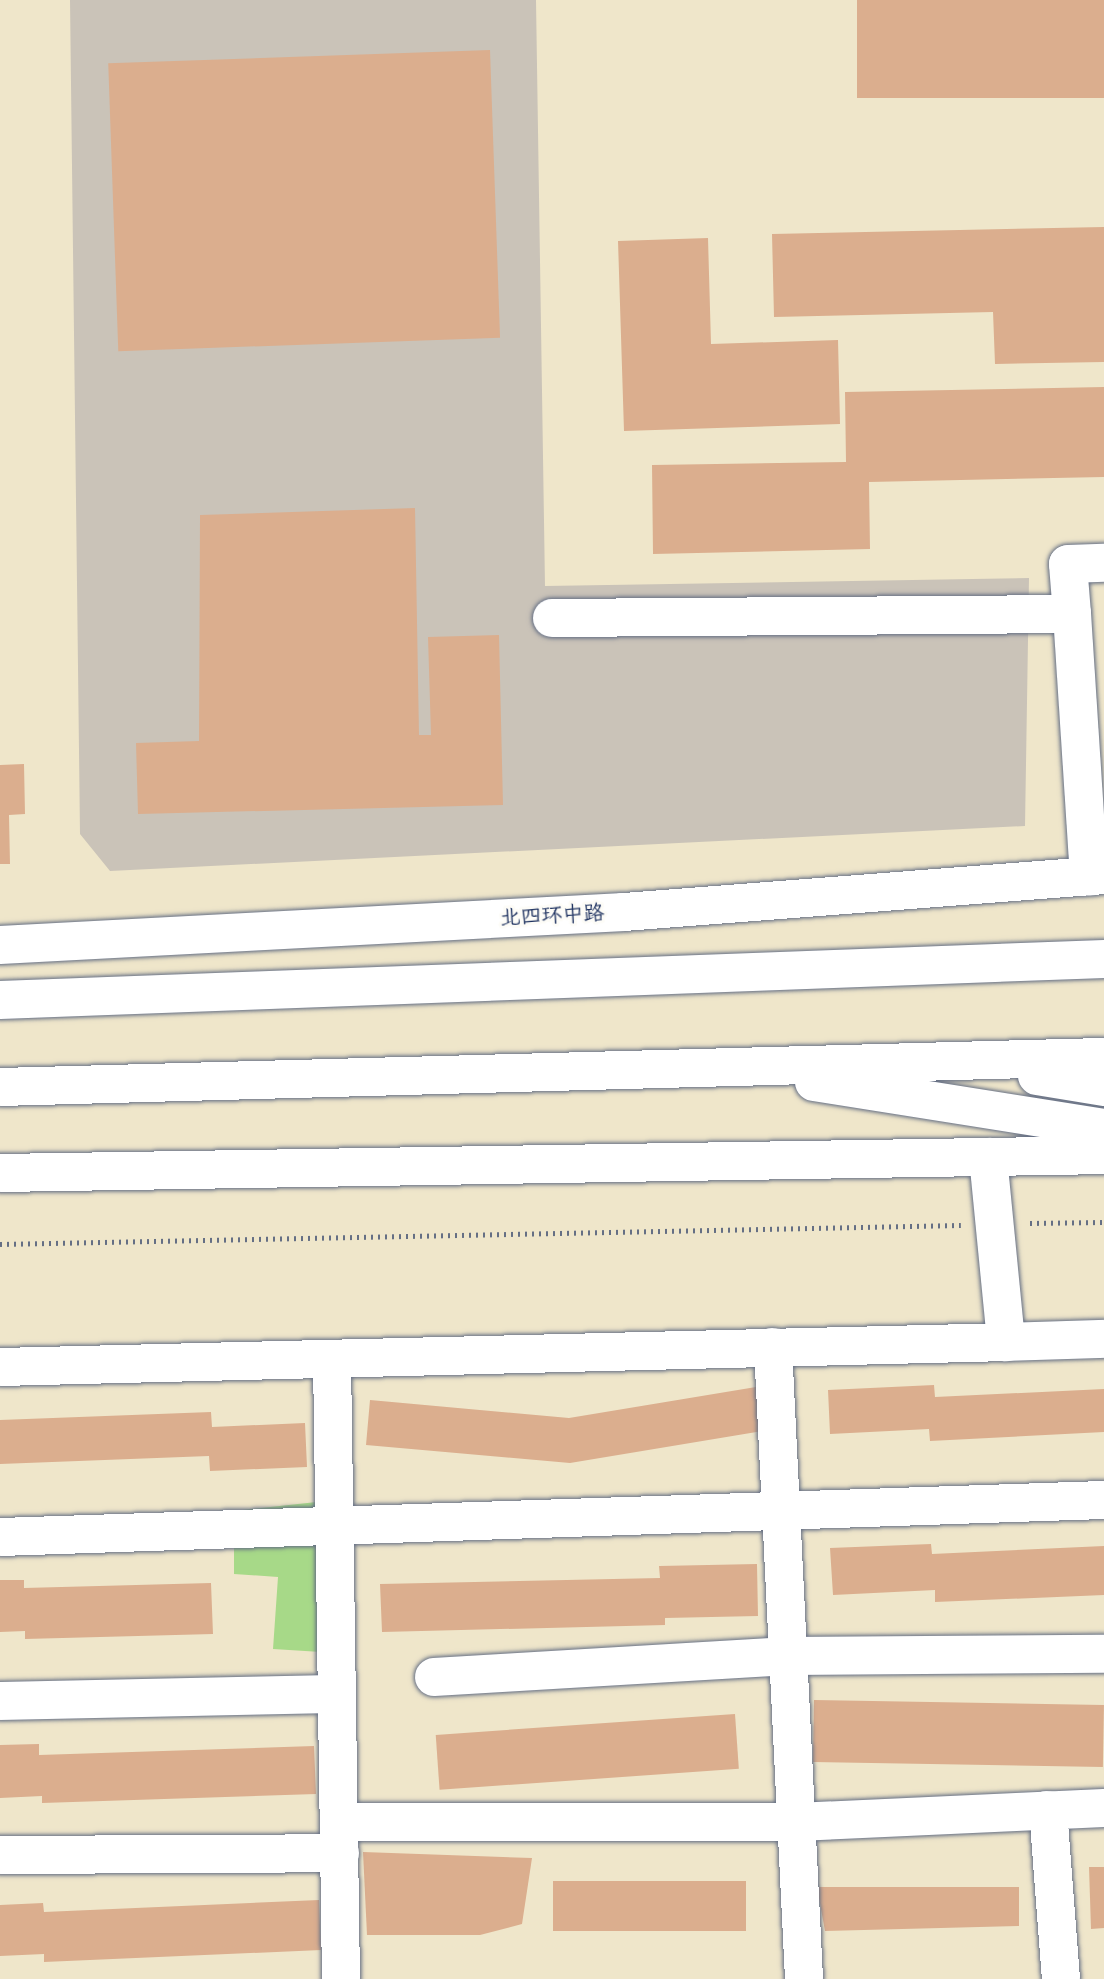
<!DOCTYPE html>
<meta charset="utf-8">
<style>
body{margin:0}
#map{position:relative;width:1104px;height:1979px;overflow:hidden;background:#efe6ca;font-family:Mynerve,"LXGW WenKai TC",sans-serif}
div>[style]{position:absolute}
.industrial>*{inset:0;background:#cac3b8}
.green>*{inset:0;background:#a7d988}
.building>*{inset:0;background:#dbae8e;transform-origin:0 0}
.path>*{height:4.5px;margin-top:-2.25px;transform-origin:0;background:repeating-linear-gradient(90deg,#656f84 0 2px,transparent 0 7px)}
.roads{filter:drop-shadow(0 0 2px #656f84) drop-shadow(0 0 2px #656f84)}
.minor>*{height:38px;margin:-19px;padding:0 19px;transform-origin:19px;border-radius:19px;background:#fff}
.highway>*{height:38px;margin:-19px;padding:0 19px;transform-origin:19px;border-radius:19px;background:#fff}
span{translate:-50% -50%;white-space:nowrap;text-align:center;line-height:1.15;-webkit-text-stroke:6px #fdfcf7;paint-order:stroke}
.street-label{font-size:21px;color:#1b2f5e}
</style>
<div id="map">
<div class="industrial">
<div style="clip-path:polygon(70px 0,536px 0,545px 586px,1029px 578px,1025px 826px,110px 871px,80px 834px)"></div>
</div>
<div class="green">
<div style="clip-path:polygon(335px 1500px,337px 1653px,273px 1649px,278px 1577px,234px 1574px,234px 1511px)"></div>
</div>
<div class="building">
<div style="left:857px;top:0;width:247px;height:98px"></div>
<div style="left:490px;top:50px;width:288px;height:382px;rotate:88deg"></div>
<div style="clip-path:polygon(1104px 227px,1104px 362px,995px 364px,993px 312px,774px 317px,772px 234px)"></div>
<div style="clip-path:polygon(708px 238px,711px 344px,838px 340px,840px 424px,624px 431px,618px 241px)"></div>
<div style="clip-path:polygon(1104px 387px,1104px 477px,869px 482px,870px 549px,653px 554px,652px 465px,846px 462px,845px 392px)"></div>
<div style="clip-path:polygon(415px 508px,419px 735px,431px 735px,428px 637px,499px 635px,503px 805px,138px 814px,136px 743px,199px 741px,200px 515px)"></div>
<div style="clip-path:polygon(24px 764px,25px 814px,9px 815px,10px 864px,0 864px,0 765px)"></div>
<div style="clip-path:polygon(934px 1385px,935px 1397px,1104px 1389px,1104px 1432px,930px 1441px,929px 1429px,830px 1434px,828px 1390px)"></div>
<div style="clip-path:polygon(762px 1386px,769px 1430px,570px 1463px,366px 1445px,370px 1400px,569px 1418px)"></div>
<div style="clip-path:polygon(211px 1412px,212px 1427px,305px 1423px,307px 1467px,210px 1471px,209px 1456px,0 1464px,0 1420px)"></div>
<div style="clip-path:polygon(931px 1544px,932px 1554px,1104px 1546px,1104px 1595px,935px 1602px,935px 1590px,833px 1595px,830px 1548px)"></div>
<div style="clip-path:polygon(757px 1564px,758px 1616px,665px 1618px,665px 1625px,382px 1632px,380px 1584px,660px 1578px,659px 1566px)"></div>
<div style="clip-path:polygon(0 1580px,24px 1580px,24px 1588px,211px 1583px,213px 1634px,25px 1639px,25px 1631px,0 1632px)"></div>
<div style="left:814px;top:1700px;width:290px;height:62px;rotate:1deg"></div>
<div style="left:735px;top:1714px;width:55px;height:300px;rotate:86deg"></div>
<div style="clip-path:polygon(39px 1744px,39px 1755px,314px 1746px,316px 1794px,42px 1803px,42px 1796px,0 1798px,0 1745px)"></div>
<div style="clip-path:polygon(363px 1852px,532px 1858px,522px 1924px,480px 1935px,367px 1935px)"></div>
<div style="clip-path:polygon(1089px 1867px,1104px 1867px,1104px 1928px,1091px 1929px)"></div>
<div style="left:746px;top:1881px;width:50px;height:193px;rotate:90deg"></div>
<div style="clip-path:polygon(817px 1887px,1019px 1887px,1019px 1926px,825px 1931px)"></div>
<div style="clip-path:polygon(319px 1900px,321px 1950px,44px 1962px,44px 1954px,0 1956px,0 1905px,43px 1903px,44px 1912px)"></div>
</div>
<div class="path">
<div style="left:1030px;top:1223px;width:74px;rotate:-0.8deg"></div>
<div style="left:0;top:1244px;width:961px;rotate:-1.13deg"></div>
</div>
<div class="roads">
<div class="minor">
<div style="left:1072px;top:614px;width:263px;rotate:86.3deg"></div>
<div style="left:552px;top:618px;width:520px;rotate:-0.44deg"></div>
<div style="left:1072px;top:614px;width:50px;rotate:-94.6deg"></div>
<div style="left:1068px;top:564px;width:36px;rotate:-2deg"></div>
<div style="left:0;top:945px;width:625px;rotate:-3.03deg"></div>
<div style="left:624px;top:912px;width:481px;rotate:-4.4deg"></div>
<div style="left:988px;top:1157px;width:186px;rotate:84.4deg"></div>
<div style="left:1006px;top:1342px;width:98px;rotate:-1.8deg"></div>
<div style="left:0;top:1173px;width:1104px;rotate:-0.93deg"></div>
<div style="left:773px;top:1347px;width:633px;rotate:87.19deg"></div>
<div style="left:332px;top:1359px;width:620px;rotate:89.17deg"></div>
<div style="left:0;top:1367px;width:1006px;rotate:-1.42deg"></div>
<div style="left:0;top:1537px;width:1105px;rotate:-1.92deg"></div>
<div style="left:434px;top:1677px;width:355px;rotate:-3.4deg"></div>
<div style="left:788px;top:1656px;width:316px;rotate:-0.4deg"></div>
<div style="left:0;top:1701px;width:337px;rotate:-1.2deg"></div>
<div style="left:1048px;top:1810px;width:169px;rotate:85.6deg"></div>
<div style="left:339px;top:1822px;width:457px"></div>
<div style="left:796px;top:1822px;width:308px;rotate:-2.6deg"></div>
<div style="left:0;top:1855px;width:340px;rotate:-0.3deg"></div>
</div>
<div class="highway">
<div style="left:0;top:1000px;width:1105px;rotate:-2.13deg"></div>
<div style="left:1037px;top:1076px;width:68px;rotate:9.3deg"></div>
<div style="left:814px;top:1082px;width:294px;rotate:9deg"></div>
<div style="left:0;top:1087px;width:1104px;rotate:-1.56deg"></div>
</div>
</div>
<div class="street-label">
<span style="left:552px;top:916px;rotate:-3deg">北四环中路</span>
</div>
</div>
